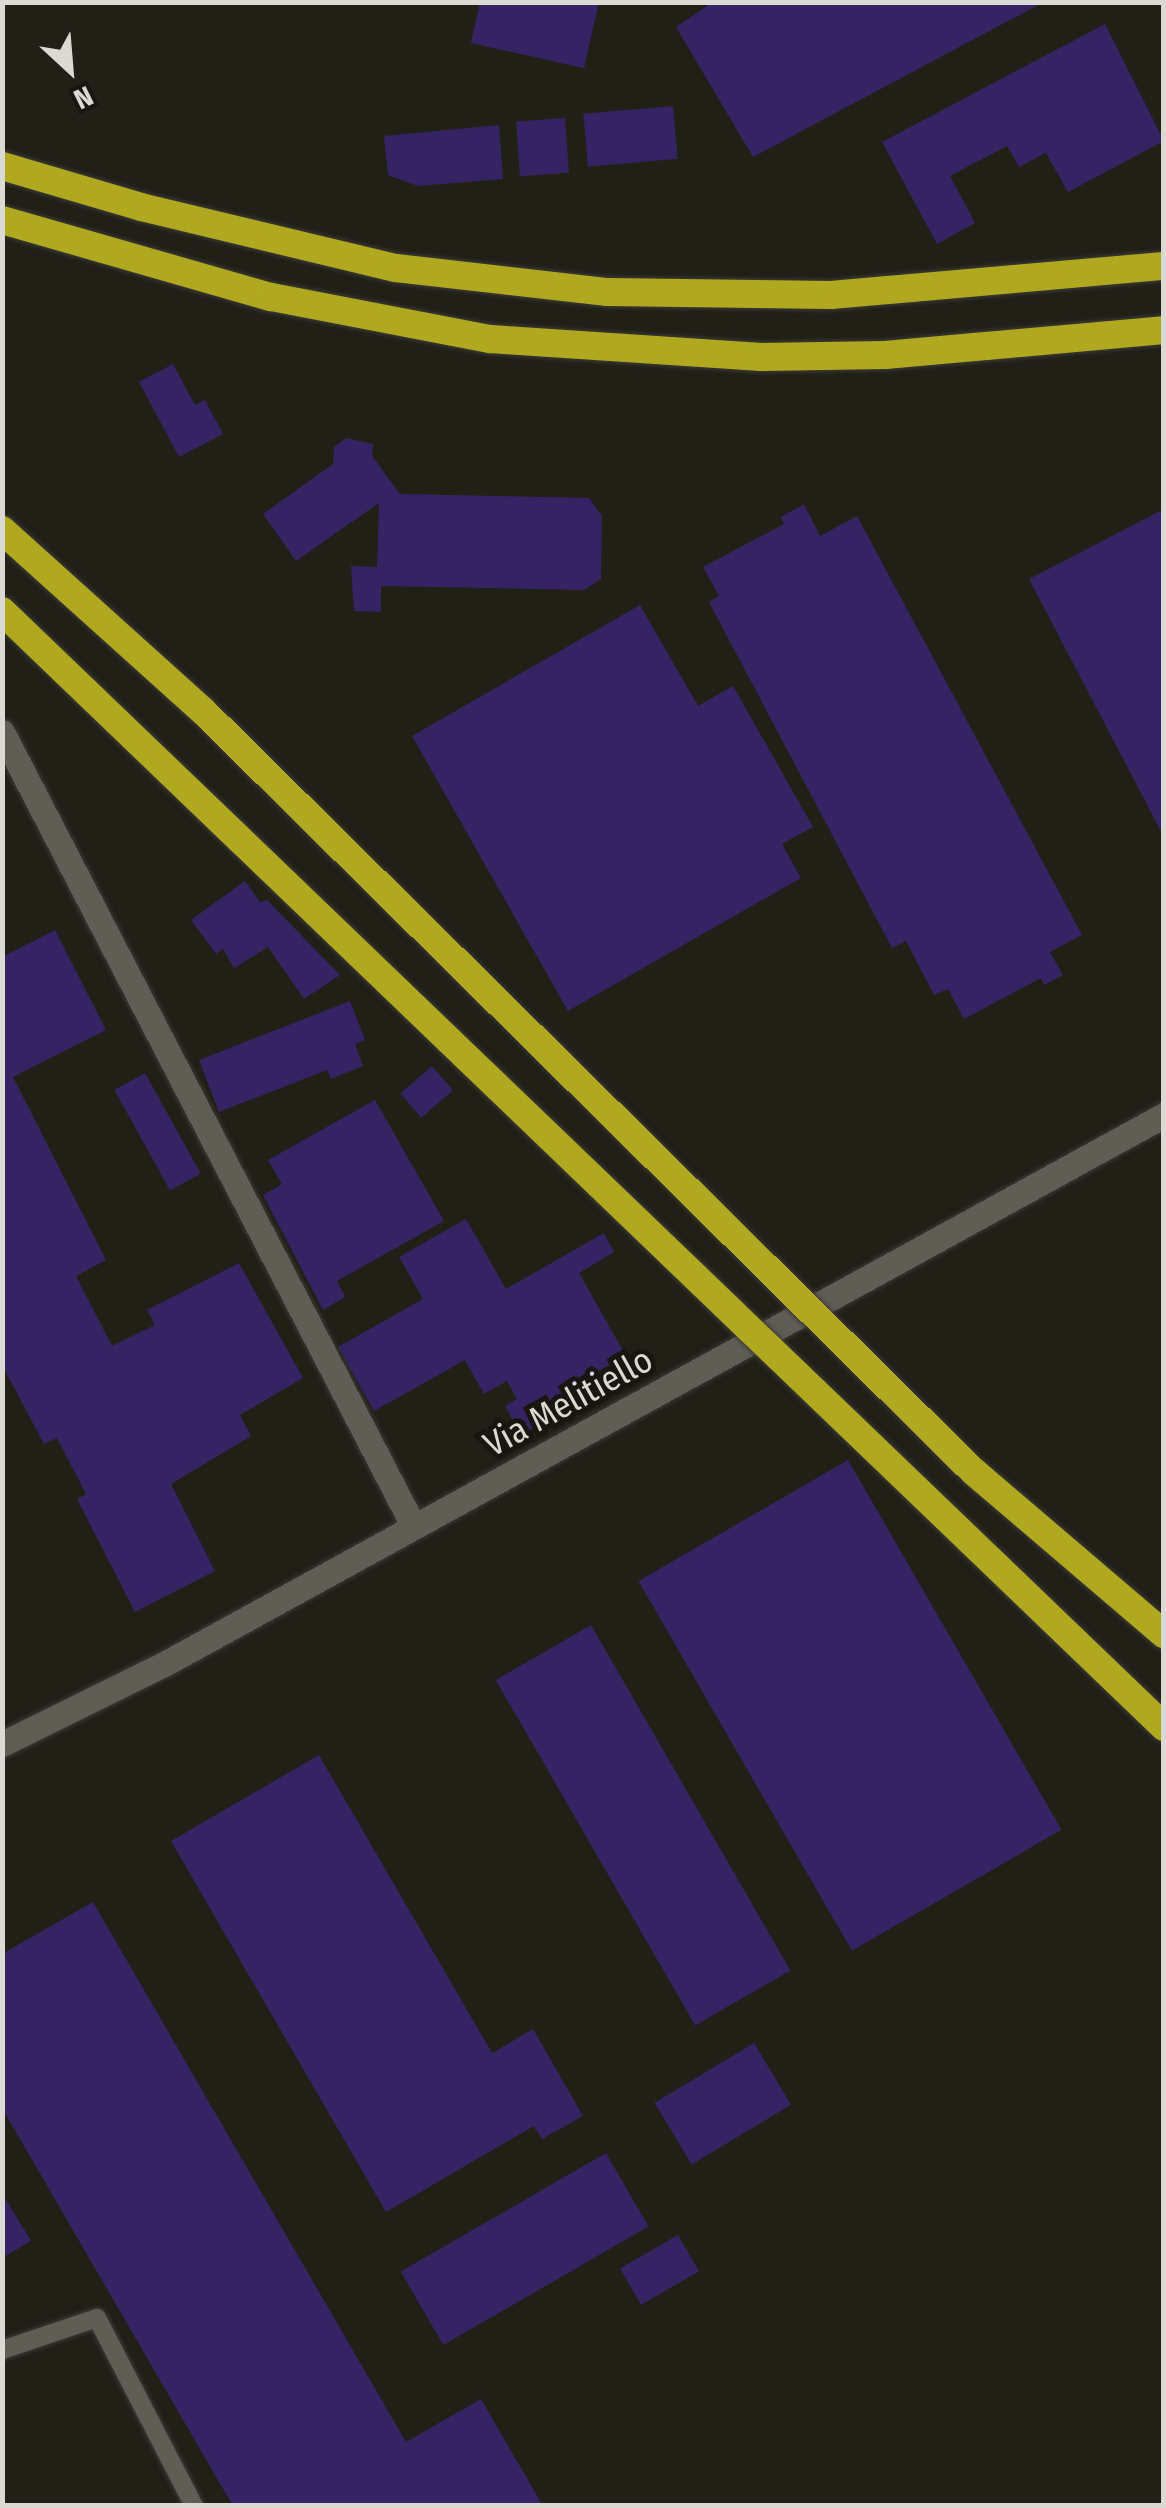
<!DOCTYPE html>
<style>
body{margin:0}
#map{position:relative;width:1166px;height:2508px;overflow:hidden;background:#212017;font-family:"Fira Sans Condensed",sans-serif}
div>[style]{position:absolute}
.building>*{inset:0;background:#362363;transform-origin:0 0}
.roads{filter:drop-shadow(0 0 2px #3d3b36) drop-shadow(0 0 2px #3d3b36)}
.service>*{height:18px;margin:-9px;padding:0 9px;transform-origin:9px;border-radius:9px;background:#5f5d54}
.minor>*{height:25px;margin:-12.5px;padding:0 12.5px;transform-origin:12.5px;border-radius:12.5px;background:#5f5d54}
.tertiary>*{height:25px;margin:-12.5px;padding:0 12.5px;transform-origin:12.5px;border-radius:12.5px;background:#5f5d54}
.trunk>*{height:28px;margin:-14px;padding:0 14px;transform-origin:14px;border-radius:14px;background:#b0a920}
.bridges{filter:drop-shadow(0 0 2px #3d3b36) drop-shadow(0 0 2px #3d3b36)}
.trunk-bridge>*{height:28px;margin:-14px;padding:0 14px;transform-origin:14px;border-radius:14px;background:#b0a920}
span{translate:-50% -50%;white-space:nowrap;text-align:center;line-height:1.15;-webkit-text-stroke:10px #18160f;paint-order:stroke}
.street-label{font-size:35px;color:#dad9d3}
.frame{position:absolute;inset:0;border:5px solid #dad9d3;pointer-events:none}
.north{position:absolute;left:20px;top:20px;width:100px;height:100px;-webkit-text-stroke:8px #18160f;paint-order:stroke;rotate:154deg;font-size:28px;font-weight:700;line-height:40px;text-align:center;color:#dad9d3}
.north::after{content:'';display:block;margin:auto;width:35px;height:45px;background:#dad9d3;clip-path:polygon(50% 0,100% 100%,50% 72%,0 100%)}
</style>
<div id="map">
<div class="building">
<div style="clip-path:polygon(480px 2px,599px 2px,584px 68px,471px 43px)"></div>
<div style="clip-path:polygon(713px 2px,1044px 2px,753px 157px,676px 27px)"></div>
<div style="clip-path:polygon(1105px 24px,1164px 141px,1068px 192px,1046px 153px,1019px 167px,1007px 146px,950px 176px,975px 223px,937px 244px,882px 142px)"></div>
<div style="left:673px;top:106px;width:53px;height:90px;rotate:85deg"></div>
<div style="left:565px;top:118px;width:55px;height:49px;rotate:86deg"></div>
<div style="clip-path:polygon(499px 125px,503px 179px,418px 186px,388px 175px,384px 136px)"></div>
<div style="clip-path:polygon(173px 364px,195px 405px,205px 400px,223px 434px,179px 457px,139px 382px)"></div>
<div style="clip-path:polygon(346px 438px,373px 444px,372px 456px,400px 494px,589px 498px,602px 516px,601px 579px,584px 590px,381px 586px,381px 612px,354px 611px,351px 566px,377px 567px,379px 503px,296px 561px,263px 514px,333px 464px,334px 447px)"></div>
<div style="clip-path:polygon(804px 504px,820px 536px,857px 516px,1082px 935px,1050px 952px,1063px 975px,1044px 985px,1041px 978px,964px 1019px,948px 989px,934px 995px,906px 941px,892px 948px,709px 602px,719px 596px,703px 567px,784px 524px,781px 517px)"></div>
<div style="clip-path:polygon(1164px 509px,1164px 837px,1029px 579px)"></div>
<div style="clip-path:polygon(640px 605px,698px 706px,733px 686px,813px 827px,782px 844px,801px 878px,568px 1011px,412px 736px)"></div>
<div style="clip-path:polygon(245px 881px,260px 902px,267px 900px,340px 975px,304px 999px,268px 947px,234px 968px,223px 949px,216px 954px,191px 920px)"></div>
<div style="clip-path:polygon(55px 930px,106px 1030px,13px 1077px,106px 1260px,76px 1276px,112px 1346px,155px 1325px,147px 1310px,239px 1263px,303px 1378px,240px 1415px,251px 1436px,171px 1484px,215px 1571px,135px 1612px,77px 1499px,86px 1494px,57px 1438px,44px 1444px,2px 1365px,2px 957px)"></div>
<div style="clip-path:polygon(350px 1001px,365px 1040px,355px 1044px,363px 1066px,331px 1079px,327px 1070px,219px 1112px,199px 1060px)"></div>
<div style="left:432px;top:1066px;width:32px;height:42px;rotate:49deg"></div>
<div style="left:145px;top:1073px;width:115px;height:35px;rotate:61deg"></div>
<div style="clip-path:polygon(375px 1100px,444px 1221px,337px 1281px,345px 1297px,323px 1310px,263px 1195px,282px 1184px,268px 1160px)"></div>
<div style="clip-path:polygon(466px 1219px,506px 1289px,604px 1233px,614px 1252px,579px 1273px,626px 1356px,597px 1372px,605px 1387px,521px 1435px,505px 1406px,517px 1399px,507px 1381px,484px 1394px,465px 1360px,374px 1411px,338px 1347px,423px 1299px,399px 1257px)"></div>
<div style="left:848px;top:1460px;width:427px;height:242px;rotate:60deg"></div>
<div style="left:591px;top:1625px;width:399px;height:110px;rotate:60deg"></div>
<div style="clip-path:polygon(319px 1755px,492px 2053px,533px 2029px,583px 2116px,542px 2139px,534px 2126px,386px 2212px,171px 1841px)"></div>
<div style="clip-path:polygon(93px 1902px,406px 2442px,481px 2399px,543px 2506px,233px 2506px,2px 2108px,2px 1954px)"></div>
<div style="left:754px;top:2043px;width:72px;height:116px;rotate:59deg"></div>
<div style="left:606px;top:2153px;width:85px;height:237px;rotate:60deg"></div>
<div style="clip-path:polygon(2px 2193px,31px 2241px,2px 2258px)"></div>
<div style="left:678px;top:2235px;width:42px;height:67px;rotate:60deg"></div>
</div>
<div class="roads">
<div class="service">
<div style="left:2px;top:2350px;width:100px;rotate:-18.6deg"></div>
<div style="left:97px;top:2318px;width:212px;rotate:62.7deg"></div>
</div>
<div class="minor">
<div style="left:2px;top:732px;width:895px;rotate:62.61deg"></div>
</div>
<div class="tertiary">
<div style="left:2px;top:1744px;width:183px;rotate:-26.3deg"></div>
<div style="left:166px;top:1663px;width:1139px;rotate:-28.77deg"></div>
</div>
<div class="trunk">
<div style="left:2px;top:166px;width:145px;rotate:16.4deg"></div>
<div style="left:141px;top:207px;width:262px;rotate:13.5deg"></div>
<div style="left:396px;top:268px;width:213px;rotate:6.5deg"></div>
<div style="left:608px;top:292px;width:223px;rotate:0.8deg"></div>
<div style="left:831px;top:295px;width:334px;rotate:-5deg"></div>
<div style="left:2px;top:220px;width:280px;rotate:16deg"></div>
<div style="left:271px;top:297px;width:223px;rotate:10.9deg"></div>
<div style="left:490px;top:339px;width:272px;rotate:3.8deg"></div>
<div style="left:761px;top:357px;width:124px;rotate:-0.9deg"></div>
<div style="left:885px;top:355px;width:280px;rotate:-5.1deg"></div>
</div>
</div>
<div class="bridges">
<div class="trunk-bridge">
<div style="left:2px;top:530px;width:270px;rotate:42deg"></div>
<div style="left:203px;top:711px;width:1082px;rotate:44.63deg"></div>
<div style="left:973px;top:1471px;width:251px;rotate:40.5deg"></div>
<div style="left:2px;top:611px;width:1611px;rotate:43.84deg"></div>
</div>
</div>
<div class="street-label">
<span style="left:568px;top:1402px;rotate:-29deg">Via Melitiello</span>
</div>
<div class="frame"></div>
<div class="north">N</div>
</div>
